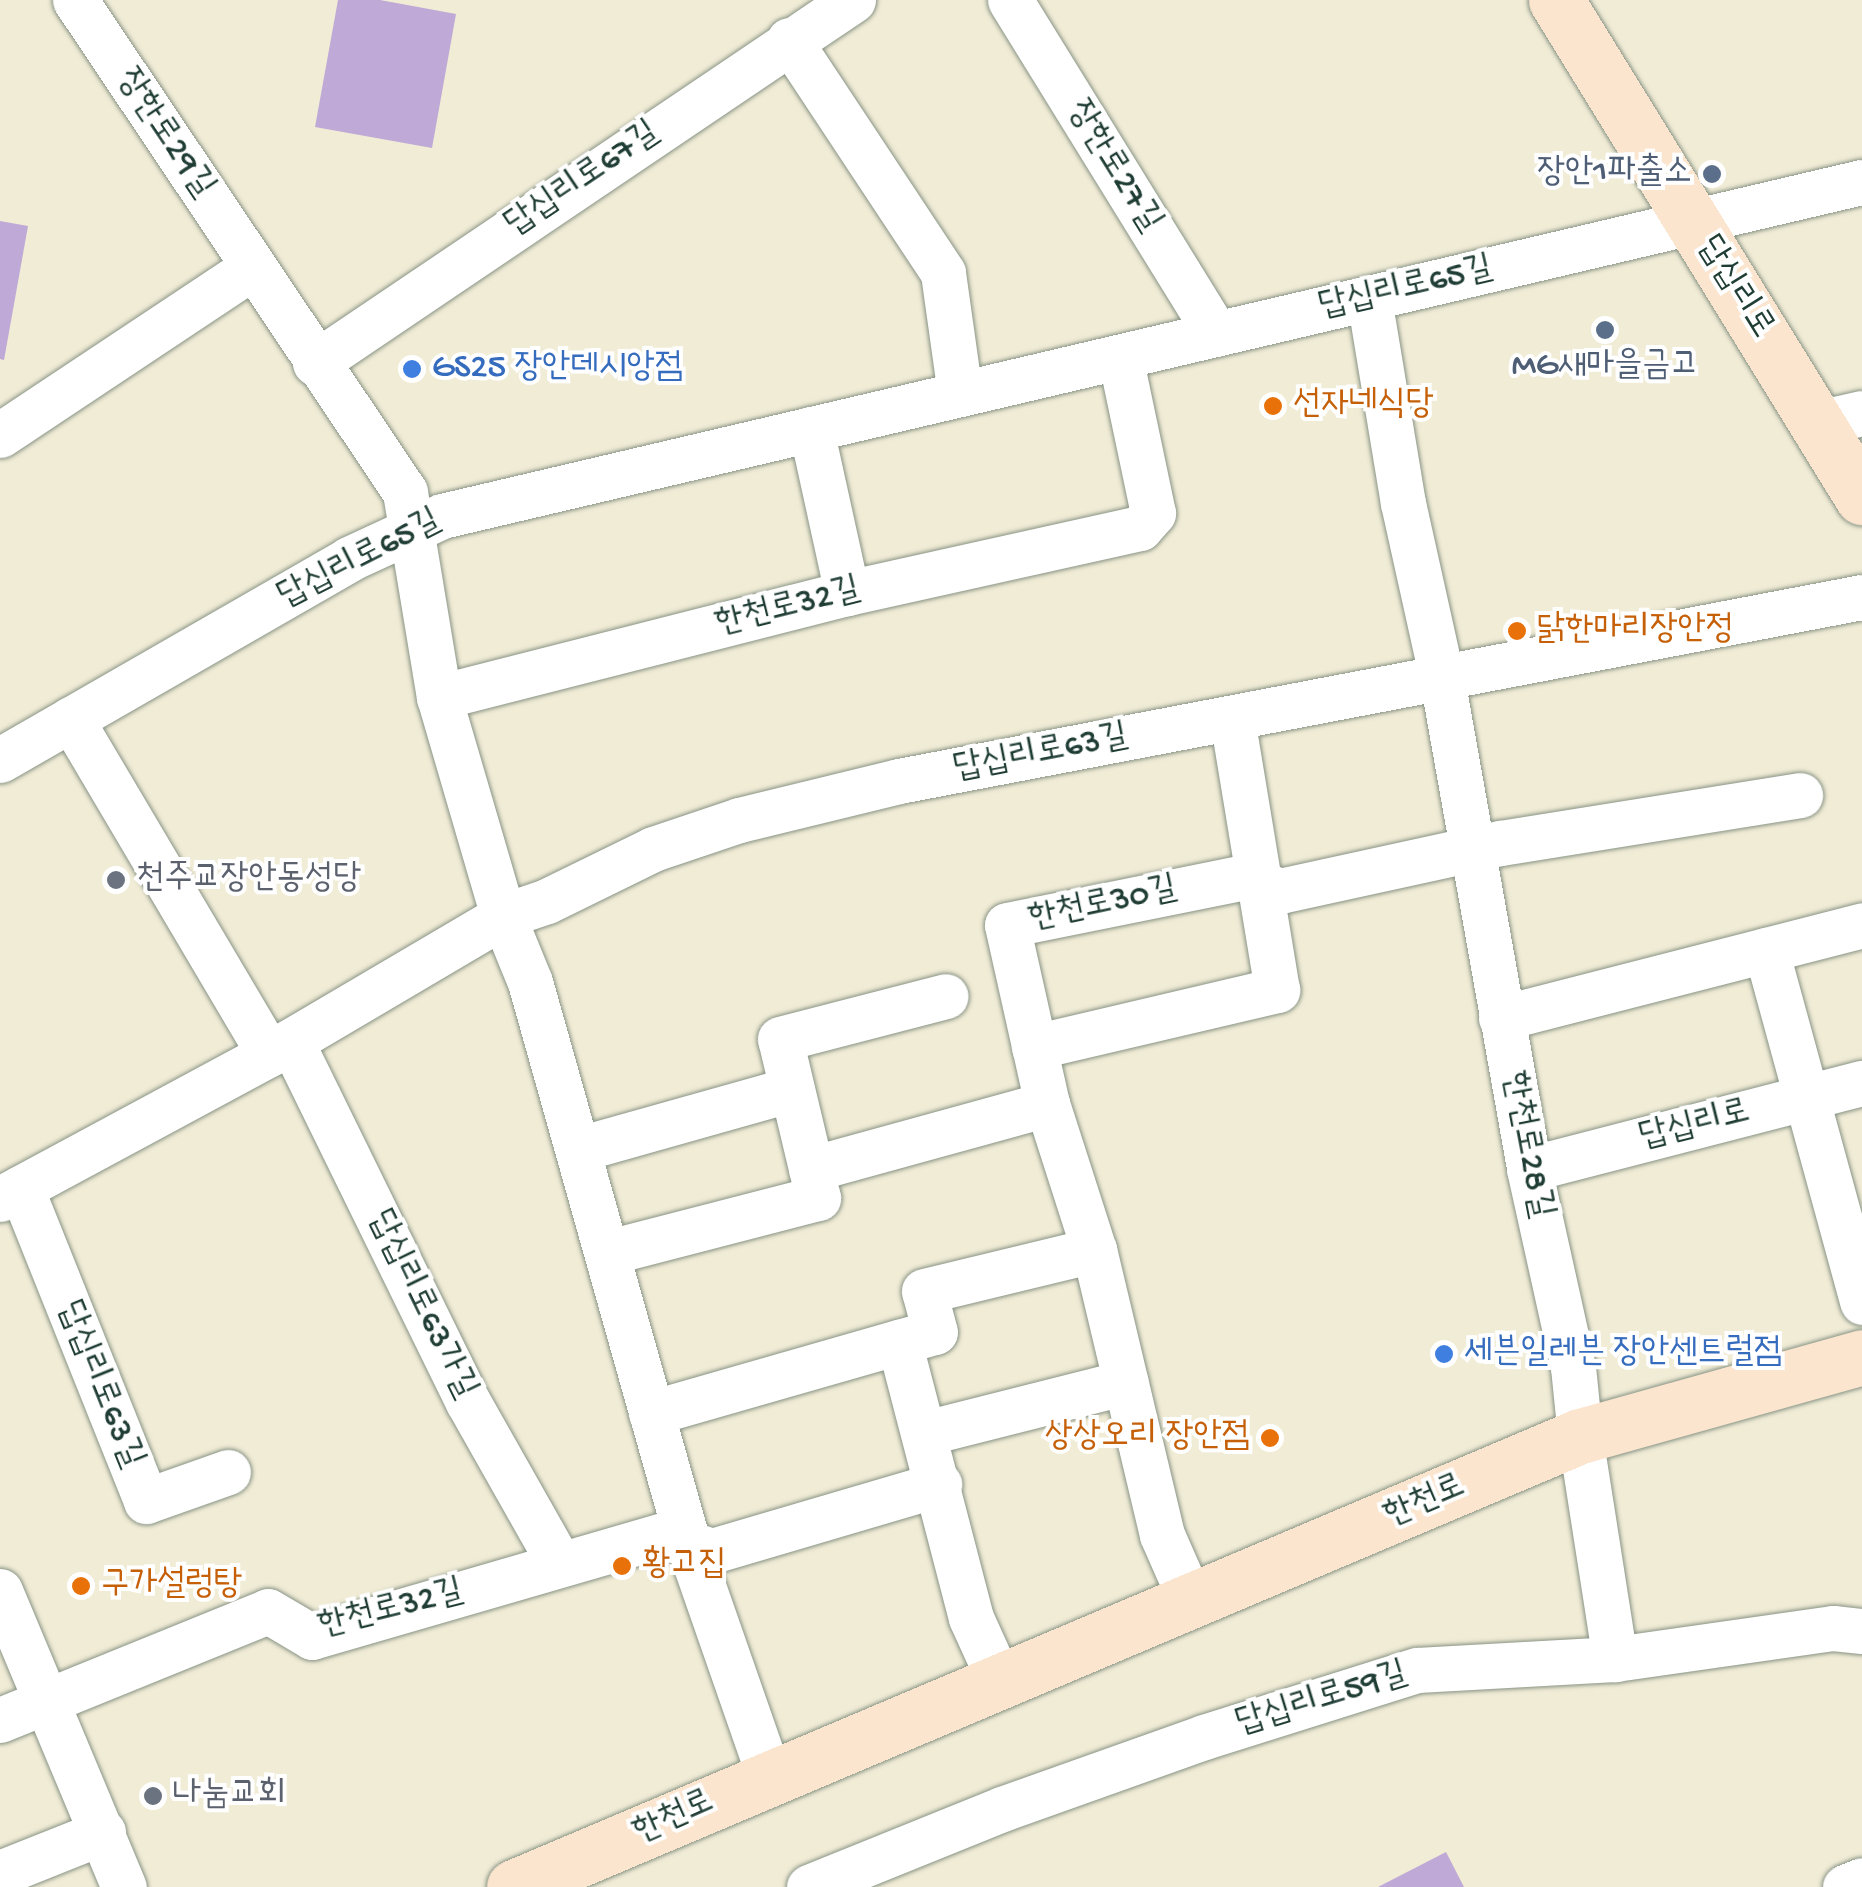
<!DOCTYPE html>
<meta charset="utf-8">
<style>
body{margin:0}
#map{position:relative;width:1862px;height:1887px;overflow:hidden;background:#f1ecd6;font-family:"Gochi Hand","Poor Story",sans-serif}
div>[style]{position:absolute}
.building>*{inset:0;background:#bfa9d6}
.roads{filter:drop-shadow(0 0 2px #889485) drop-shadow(0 0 2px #889485)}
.street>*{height:45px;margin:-22.5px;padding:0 22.5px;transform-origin:22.5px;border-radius:22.5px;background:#fff}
.secondary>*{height:55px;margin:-27.5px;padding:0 27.5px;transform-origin:27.5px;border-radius:27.5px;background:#fbe5cf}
.dots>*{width:28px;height:28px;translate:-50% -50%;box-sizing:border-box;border:5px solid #fff;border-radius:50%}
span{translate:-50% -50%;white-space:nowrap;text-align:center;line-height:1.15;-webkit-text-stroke:8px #fff;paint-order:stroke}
.street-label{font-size:35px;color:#1f3d34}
.service-label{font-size:35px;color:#4e5e75}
.right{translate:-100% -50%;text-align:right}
.shop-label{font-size:35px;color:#366cbe}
.left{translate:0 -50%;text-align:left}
.food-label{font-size:35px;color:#c56008}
.worship-label{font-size:35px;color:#5b616d}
</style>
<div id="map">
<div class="building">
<div style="clip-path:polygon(338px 0,380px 0,456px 14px,432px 148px,315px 127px)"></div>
<div style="clip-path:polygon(0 221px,28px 226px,4px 360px,0 359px)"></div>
<div style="clip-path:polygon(1446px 1852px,1464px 1887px,1378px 1887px)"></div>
</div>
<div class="roads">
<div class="street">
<div style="left:75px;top:0;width:592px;rotate:56.15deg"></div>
<div style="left:405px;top:492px;width:208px;rotate:80.6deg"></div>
<div style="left:439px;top:697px;width:228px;rotate:73.7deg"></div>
<div style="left:503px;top:916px;width:71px;rotate:67.8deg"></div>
<div style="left:530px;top:982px;width:583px;rotate:74.27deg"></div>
<div style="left:688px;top:1543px;width:247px;rotate:70.8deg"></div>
<div style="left:1010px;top:0;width:392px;rotate:58.3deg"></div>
<div style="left:789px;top:40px;width:279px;rotate:56.5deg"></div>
<div style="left:943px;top:273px;width:122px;rotate:82deg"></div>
<div style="left:1369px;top:298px;width:208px;rotate:80.6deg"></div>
<div style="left:1403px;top:503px;width:180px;rotate:77.5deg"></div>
<div style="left:1442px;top:679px;width:498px;rotate:79.9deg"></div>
<div style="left:1529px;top:1169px;width:203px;rotate:77.5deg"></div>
<div style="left:1573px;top:1367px;width:69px;rotate:84.2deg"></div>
<div style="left:1580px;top:1436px;width:226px;rotate:81.1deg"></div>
<div style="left:315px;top:363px;width:649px;rotate:-34.01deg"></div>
<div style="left:1818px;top:423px;width:45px;rotate:-12.8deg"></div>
<div style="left:811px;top:429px;width:168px;rotate:77.6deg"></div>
<div style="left:0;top:435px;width:304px;rotate:-33.6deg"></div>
<div style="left:439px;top:697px;width:421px;rotate:-14.3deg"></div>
<div style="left:847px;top:593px;width:300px;rotate:-12.5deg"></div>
<div style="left:1140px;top:528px;width:20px;rotate:-49deg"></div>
<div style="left:1153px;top:513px;width:159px;rotate:-101.9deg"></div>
<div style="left:71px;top:719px;width:389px;rotate:59.4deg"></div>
<div style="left:0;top:760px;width:403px;rotate:-29.9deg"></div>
<div style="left:349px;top:559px;width:102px;rotate:-24.8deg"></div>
<div style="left:442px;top:516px;width:1459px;rotate:-13.24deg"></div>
<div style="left:1766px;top:950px;width:365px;rotate:74.7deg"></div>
<div style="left:1501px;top:1018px;width:373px;rotate:-14.4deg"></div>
<div style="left:291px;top:1041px;width:402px;rotate:63.9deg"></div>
<div style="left:468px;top:1402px;width:185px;rotate:60.5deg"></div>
<div style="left:1034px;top:1047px;width:250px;rotate:-13.2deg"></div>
<div style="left:1277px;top:990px;width:276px;rotate:-99.4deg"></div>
<div style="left:579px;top:1149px;width:221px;rotate:-15.7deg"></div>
<div style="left:811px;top:1169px;width:245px;rotate:-15.4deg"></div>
<div style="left:1529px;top:1169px;width:344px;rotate:-14.5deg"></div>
<div style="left:21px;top:1188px;width:337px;rotate:68.2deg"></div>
<div style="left:146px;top:1501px;width:87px;rotate:-19.5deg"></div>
<div style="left:0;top:1199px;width:306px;rotate:-28.3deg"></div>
<div style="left:269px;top:1054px;width:272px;rotate:-30.5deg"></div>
<div style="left:503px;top:916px;width:46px;rotate:-18.8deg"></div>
<div style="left:547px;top:901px;width:118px;rotate:-26.1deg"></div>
<div style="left:653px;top:849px;width:91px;rotate:-18.6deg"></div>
<div style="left:739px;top:820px;width:165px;rotate:-13.7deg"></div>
<div style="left:899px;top:781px;width:980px;rotate:-10.82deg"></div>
<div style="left:609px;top:1252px;width:216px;rotate:-14.5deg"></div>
<div style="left:818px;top:1198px;width:163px;rotate:-103.4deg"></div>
<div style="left:780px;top:1039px;width:171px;rotate:-14.5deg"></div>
<div style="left:651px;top:1413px;width:258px;rotate:-16deg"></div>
<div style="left:925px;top:1433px;width:207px;rotate:-14.2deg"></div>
<div style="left:0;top:1591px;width:321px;rotate:67.3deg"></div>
<div style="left:1191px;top:1601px;width:72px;rotate:-113.7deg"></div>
<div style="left:1162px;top:1535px;width:293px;rotate:-103.4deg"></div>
<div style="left:1094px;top:1250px;width:153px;rotate:-107.8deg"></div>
<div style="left:1047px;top:1104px;width:183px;rotate:-102.6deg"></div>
<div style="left:1007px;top:925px;width:242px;rotate:-11.4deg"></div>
<div style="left:1244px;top:877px;width:39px;rotate:21deg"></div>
<div style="left:1280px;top:891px;width:226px;rotate:-12.3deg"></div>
<div style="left:1501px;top:843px;width:303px;rotate:-9.1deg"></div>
<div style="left:1000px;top:1682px;width:70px;rotate:-114.4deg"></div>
<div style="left:971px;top:1618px;width:285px;rotate:-104.6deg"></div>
<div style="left:899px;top:1342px;width:37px;rotate:-16deg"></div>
<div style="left:935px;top:1332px;width:42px;rotate:-105deg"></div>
<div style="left:924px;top:1291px;width:175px;rotate:-13.6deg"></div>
<div style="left:0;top:1720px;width:289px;rotate:-22.1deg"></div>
<div style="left:268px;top:1611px;width:51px;rotate:30.6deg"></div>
<div style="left:312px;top:1637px;width:366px;rotate:-16.2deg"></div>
<div style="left:664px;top:1535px;width:51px;rotate:18.4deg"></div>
<div style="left:712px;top:1551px;width:237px;rotate:-16.4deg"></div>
<div style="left:0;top:1873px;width:111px;rotate:-21.7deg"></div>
<div style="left:809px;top:1887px;width:208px;rotate:-22deg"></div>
<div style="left:1002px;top:1809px;width:214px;rotate:-19.6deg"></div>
<div style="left:1204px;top:1737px;width:223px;rotate:-17.5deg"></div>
<div style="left:1417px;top:1670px;width:198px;rotate:-3.2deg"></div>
<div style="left:1615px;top:1659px;width:220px;rotate:-8.1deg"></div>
<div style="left:1833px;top:1628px;width:29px;rotate:6deg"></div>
<div style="left:1845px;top:1887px;width:18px;rotate:-22deg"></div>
</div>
<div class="secondary">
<div style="left:1556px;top:0;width:584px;rotate:58.38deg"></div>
<div style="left:514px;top:1887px;width:1157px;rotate:-22.93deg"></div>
<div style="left:1580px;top:1436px;width:293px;rotate:-15.6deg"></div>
</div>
</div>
<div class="dots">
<div style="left:1712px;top:174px;background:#5c6f8a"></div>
<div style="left:1605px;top:330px;background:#5c6f8a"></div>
<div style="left:412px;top:369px;background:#3f7fe0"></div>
<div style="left:1273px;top:406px;background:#e8710a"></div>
<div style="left:1517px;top:631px;background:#e8710a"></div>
<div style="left:116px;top:880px;background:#6b7280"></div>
<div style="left:1444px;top:1354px;background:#3f7fe0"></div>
<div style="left:1270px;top:1438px;background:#e8710a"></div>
<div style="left:622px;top:1566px;background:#e8710a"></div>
<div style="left:81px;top:1586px;background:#e8710a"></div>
<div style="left:153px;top:1796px;background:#6b7280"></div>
</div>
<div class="street-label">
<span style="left:164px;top:134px;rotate:56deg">장한로29길</span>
<span style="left:1113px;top:167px;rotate:58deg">장한로27길</span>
<span style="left:583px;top:180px;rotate:-34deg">답십리로67길</span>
<span style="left:1734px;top:288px;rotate:58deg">답십리로</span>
<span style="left:1406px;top:289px;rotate:-13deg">답십리로65길</span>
<span style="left:360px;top:560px;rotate:-27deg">답십리로65길</span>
<span style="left:788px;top:608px;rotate:-14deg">한천로32길</span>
<span style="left:1041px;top:754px;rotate:-11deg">답십리로63길</span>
<span style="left:1103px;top:905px;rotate:-12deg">한천로30길</span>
<span style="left:1695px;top:1126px;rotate:-14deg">답십리로</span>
<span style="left:1526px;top:1145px;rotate:79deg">한천로28길</span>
<span style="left:421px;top:1305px;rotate:64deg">답십리로63가길</span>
<span style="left:99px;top:1385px;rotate:68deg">답십리로63길</span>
<span style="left:1425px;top:1502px;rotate:-23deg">한천로</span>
<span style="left:391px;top:1610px;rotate:-14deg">한천로32길</span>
<span style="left:1322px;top:1700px;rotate:-17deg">답십리로59길</span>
<span style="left:674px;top:1818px;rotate:-24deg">한천로</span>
</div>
<div class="service-label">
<span class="right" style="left:1692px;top:174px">장안1파출소</span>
<span style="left:1605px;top:367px">MG새마을금고</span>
</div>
<div class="shop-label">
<span class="left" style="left:432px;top:369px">GS25 장안데시앙점</span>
<span class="left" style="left:1464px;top:1354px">세븐일레븐 장안센트럴점</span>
</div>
<div class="food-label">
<span class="left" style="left:1293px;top:406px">선자네식당</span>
<span class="left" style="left:1537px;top:631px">닭한마리장안정</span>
<span class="right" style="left:1250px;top:1438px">상상오리 장안점</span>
<span class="left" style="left:642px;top:1566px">황고집</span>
<span class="left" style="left:101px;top:1586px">구가설렁탕</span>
</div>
<div class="worship-label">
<span class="left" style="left:136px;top:880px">천주교장안동성당</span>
<span class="left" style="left:173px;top:1796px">나눔교회</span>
</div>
</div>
